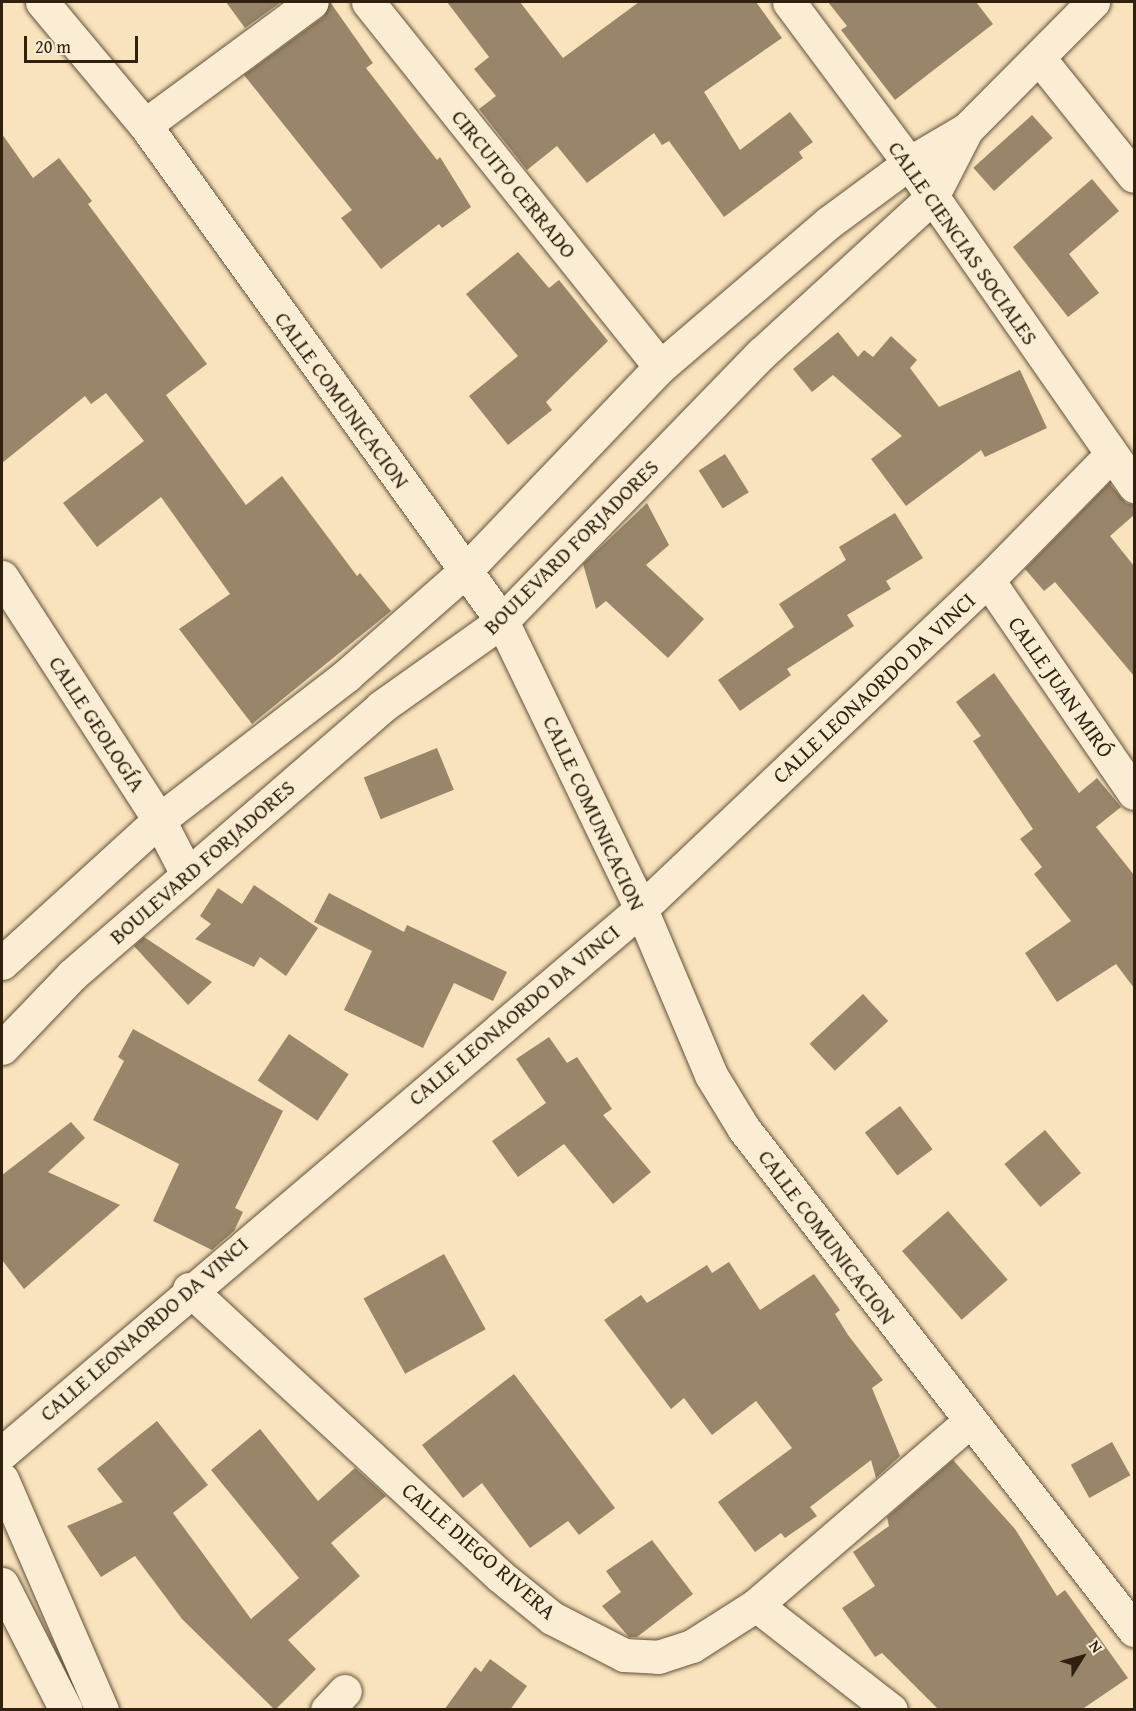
<!DOCTYPE html>
<meta charset="utf-8">
<style>
body{margin:0}
#map{position:relative;width:1136px;height:1711px;overflow:hidden;background:#f8e3bc;font-family:"Gentium Book Plus",serif}
div>[style]{position:absolute}
.building>*{inset:0;background:#998569;transform-origin:0 0}
.roads{filter:drop-shadow(0 0 2px #64513a) drop-shadow(0 0 2px #64513a)}
.minor>*{height:33px;margin:-16.5px;padding:0 16.5px;transform-origin:16.5px;border-radius:16.5px;background:#faedd3}
.tertiary>*{height:33px;margin:-16.5px;padding:0 16.5px;transform-origin:16.5px;border-radius:16.5px;background:#faedd3}
span{translate:-50% -50%;white-space:nowrap;text-align:center;line-height:1.15;-webkit-text-stroke:5px #faedd3;paint-order:stroke}
.street-label{font-size:22px;color:#32200f}
.frame{position:absolute;inset:0;border:3px solid #32200f;pointer-events:none}
.north{position:absolute;left:1052px;top:1627px;width:60px;height:60px;-webkit-text-stroke:4px #faedd3;paint-order:stroke;rotate:53deg;font-size:16px;font-weight:700;line-height:24px;text-align:center;color:#32200f}
.north::after{content:'';display:block;margin:auto;width:21px;height:27px;background:#32200f;clip-path:polygon(50% 0,100% 100%,50% 72%,0 100%)}
.scale{position:absolute;left:24px;top:36px;width:114px;height:27px;box-sizing:border-box;border:3px solid #32200f;border-top:0;padding-left:8px;font-size:18px;line-height:21px;white-space:nowrap;color:#32200f;-webkit-text-stroke:4px #faedd3;paint-order:stroke}
</style>
<div id="map">
<div class="building">
<div style="clip-path:polygon(226px 2px,281px 2px,245px 28px)"></div>
<div style="clip-path:polygon(330px 2px,373px 63px,366px 68px,437px 160px,440px 157px,471px 207px,442px 228px,439px 224px,381px 269px,341px 218px,352px 210px,244px 75px,323px 17px)"></div>
<div style="clip-path:polygon(447px 2px,520px 2px,563px 58px,639px 2px,756px 2px,782px 38px,704px 92px,740px 150px,790px 112px,813px 142px,799px 152px,803px 158px,724px 217px,669px 141px,662px 145px,654px 133px,587px 183px,557px 146px,527px 170px,479px 109px,496px 96px,474px 69px,489px 57px)"></div>
<div style="clip-path:polygon(828px 2px,976px 2px,993px 24px,895px 100px,841px 30px,847px 26px)"></div>
<div style="left:1032px;top:115px;width:31px;height:79px;rotate:48deg"></div>
<div style="clip-path:polygon(2px 134px,33px 178px,59px 158px,92px 201px,88px 204px,207px 364px,166px 395px,246px 505px,282px 476px,357px 576px,360px 573px,391px 611px,252px 724px,179px 629px,230px 594px,161px 497px,97px 547px,63px 503px,144px 441px,106px 393px,91px 404px,85px 396px,2px 463px)"></div>
<div style="clip-path:polygon(1092px 179px,1119px 211px,1069px 254px,1099px 293px,1068px 317px,1013px 247px)"></div>
<div style="clip-path:polygon(518px 252px,549px 288px,559px 280px,608px 341px,546px 402px,552px 410px,508px 445px,469px 396px,518px 356px,466px 294px)"></div>
<div style="clip-path:polygon(838px 332px,858px 357px,864px 350px,873px 357px,891px 336px,917px 360px,910px 368px,939px 407px,1020px 370px,1047px 428px,985px 457px,981px 450px,906px 506px,871px 459px,902px 436px,833px 375px,812px 392px,793px 369px)"></div>
<div style="left:725px;top:454px;width:45px;height:31px;rotate:58deg"></div>
<div style="clip-path:polygon(1109px 483px,1126px 503px,1134px 505px,1134px 515px,1110px 536px,1134px 566px,1134px 676px,1055px 582px,1044px 591px,1025px 569px)"></div>
<div style="clip-path:polygon(647px 503px,669px 545px,646px 565px,704px 619px,668px 658px,606px 601px,596px 609px,583px 564px)"></div>
<div style="clip-path:polygon(895px 513px,923px 558px,886px 581px,891px 589px,847px 615px,854px 626px,787px 669px,791px 675px,740px 711px,718px 680px,794px 627px,779px 604px,846px 560px,839px 547px)"></div>
<div style="clip-path:polygon(994px 673px,1079px 793px,1097px 778px,1121px 807px,1096px 827px,1134px 875px,1134px 988px,1116px 964px,1057px 1002px,1025px 953px,1071px 921px,1034px 874px,1042px 867px,1020px 839px,1033px 829px,973px 741px,981px 736px,956px 702px)"></div>
<div style="left:437px;top:748px;width:45px;height:79px;rotate:68deg"></div>
<div style="clip-path:polygon(254px 885px,318px 928px,286px 976px,260px 957px,254px 967px,195px 939px,211px 924px,200px 916px,218px 888px,242px 904px)"></div>
<div style="clip-path:polygon(329px 893px,404px 932px,407px 925px,507px 972px,493px 1001px,454px 983px,423px 1048px,344px 1010px,372px 951px,314px 922px)"></div>
<div style="clip-path:polygon(144px 937px,212px 982px,188px 1005px,134px 946px)"></div>
<div style="left:863px;top:994px;width:37px;height:73px;rotate:47deg"></div>
<div style="clip-path:polygon(133px 1029px,283px 1111px,235px 1208px,243px 1212px,234px 1231px,212px 1250px,153px 1221px,179px 1164px,93px 1120px,124px 1061px,118px 1057px)"></div>
<div style="left:289px;top:1034px;width:72px;height:56px;rotate:34deg"></div>
<div style="clip-path:polygon(549px 1037px,567px 1063px,577px 1057px,612px 1109px,603px 1115px,651px 1172px,613px 1204px,564px 1144px,518px 1177px,492px 1141px,546px 1103px,516px 1059px)"></div>
<div style="left:900px;top:1106px;width:54px;height:44px;rotate:53deg"></div>
<div style="clip-path:polygon(71px 1122px,85px 1138px,48px 1172px,120px 1205px,24px 1289px,2px 1260px,2px 1175px)"></div>
<div style="left:1045px;top:1130px;width:56px;height:53px;rotate:50deg"></div>
<div style="left:948px;top:1211px;width:91px;height:61px;rotate:49deg"></div>
<div style="left:444px;top:1254px;width:86px;height:92px;rotate:61deg"></div>
<div style="clip-path:polygon(729px 1262px,760px 1310px,814px 1274px,840px 1310px,835px 1314px,848px 1335px,883px 1380px,872px 1388px,900px 1456px,876px 1478px,871px 1460px,810px 1507px,817px 1516px,785px 1538px,781px 1533px,755px 1552px,718px 1502px,792px 1448px,756px 1401px,712px 1435px,684px 1398px,671px 1409px,604px 1320px,641px 1295px,647px 1303px,707px 1265px,712px 1273px)"></div>
<div style="clip-path:polygon(514px 1374px,615px 1508px,579px 1535px,568px 1521px,530px 1548px,482px 1483px,463px 1498px,422px 1445px)"></div>
<div style="clip-path:polygon(157px 1421px,208px 1485px,173px 1513px,251px 1619px,299px 1578px,211px 1470px,260px 1429px,318px 1501px,355px 1468px,386px 1496px,331px 1543px,360px 1576px,288px 1640px,316px 1669px,275px 1710px,182px 1619px,135px 1556px,101px 1577px,67px 1526px,123px 1502px,97px 1469px)"></div>
<div style="left:1112px;top:1442px;width:38px;height:47px;rotate:61deg"></div>
<div style="clip-path:polygon(953px 1460px,1015px 1529px,1057px 1596px,1065px 1590px,1128px 1678px,1081px 1710px,939px 1710px,882px 1653px,875px 1657px,842px 1608px,875px 1586px,853px 1552px,889px 1526px,887px 1517px)"></div>
<div style="clip-path:polygon(652px 1540px,693px 1594px,637px 1637px,629px 1637px,602px 1606px,621px 1592px,606px 1571px)"></div>
<div style="clip-path:polygon(490px 1659px,527px 1686px,510px 1710px,444px 1710px,475px 1667px,481px 1672px)"></div>
</div>
<div class="roads">
<div class="minor">
<div style="left:368px;top:2px;width:467px;rotate:51.3deg"></div>
<div style="left:789px;top:2px;width:201px;rotate:53.3deg"></div>
<div style="left:909px;top:163px;width:394px;rotate:55.1deg"></div>
<div style="left:1039px;top:58px;width:151px;rotate:51.2deg"></div>
<div style="left:145px;top:125px;width:207px;rotate:-36.4deg"></div>
<div style="left:967px;top:129px;width:179px;rotate:-45.2deg"></div>
<div style="left:2px;top:577px;width:289px;rotate:57.1deg"></div>
<div style="left:159px;top:820px;width:61px;rotate:62.6deg"></div>
<div style="left:988px;top:580px;width:258px;rotate:55.6deg"></div>
<div style="left:189px;top:1289px;width:423px;rotate:42.7deg"></div>
<div style="left:500px;top:1576px;width:67px;rotate:38.9deg"></div>
<div style="left:552px;top:1618px;width:81px;rotate:27.2deg"></div>
<div style="left:624px;top:1655px;width:34px;rotate:3deg"></div>
<div style="left:658px;top:1657px;width:36px;rotate:-18deg"></div>
<div style="left:692px;top:1646px;width:76px;rotate:-32.6deg"></div>
<div style="left:756px;top:1605px;width:281px;rotate:-40.7deg"></div>
<div style="left:2px;top:1453px;width:839px;rotate:-40.41deg"></div>
<div style="left:641px;top:909px;width:478px;rotate:-43.5deg"></div>
<div style="left:988px;top:580px;width:175px;rotate:-45.5deg"></div>
<div style="left:756px;top:1605px;width:171px;rotate:37.9deg"></div>
<div style="left:327px;top:1710px;width:26px;rotate:-47deg"></div>
</div>
<div class="tertiary">
<div style="left:42px;top:2px;width:160px;rotate:50.1deg"></div>
<div style="left:145px;top:125px;width:611px;rotate:54.26deg"></div>
<div style="left:502px;top:621px;width:320px;rotate:64.2deg"></div>
<div style="left:641px;top:909px;width:180px;rotate:67.1deg"></div>
<div style="left:711px;top:1075px;width:63px;rotate:58.6deg"></div>
<div style="left:744px;top:1129px;width:635px;rotate:52.1deg"></div>
<div style="left:2px;top:963px;width:212px;rotate:-42.3deg"></div>
<div style="left:159px;top:820px;width:237px;rotate:-37.6deg"></div>
<div style="left:347px;top:675px;width:157px;rotate:-41.4deg"></div>
<div style="left:465px;top:571px;width:282px;rotate:-46.3deg"></div>
<div style="left:660px;top:367px;width:221px;rotate:-40.6deg"></div>
<div style="left:828px;top:223px;width:101px;rotate:-36.5deg"></div>
<div style="left:909px;top:163px;width:67px;rotate:-30.4deg"></div>
<div style="left:2px;top:1048px;width:101px;rotate:-46.2deg"></div>
<div style="left:72px;top:975px;width:409px;rotate:-40.9deg"></div>
<div style="left:381px;top:707px;width:148px;rotate:-35.4deg"></div>
<div style="left:502px;top:621px;width:373px;rotate:-45.9deg"></div>
<div style="left:762px;top:353px;width:231px;rotate:-42.5deg"></div>
<div style="left:932px;top:197px;width:76px;rotate:-62.8deg"></div>
<div style="left:2px;top:1479px;width:252px;rotate:66.6deg"></div>
<div style="left:2px;top:1584px;width:141px;rotate:63.1deg"></div>
</div>
</div>
<div class="street-label">
<span style="left:514px;top:184px;rotate:51deg">CIRCUITO CERRADO</span>
<span style="left:963px;top:243px;rotate:55deg">CALLE CIENCIAS SOCIALES</span>
<span style="left:342px;top:400px;rotate:54deg">CALLE COMUNICACION</span>
<span style="left:571px;top:547px;rotate:-45deg">BOULEVARD FORJADORES</span>
<span style="left:1061px;top:687px;rotate:55deg">CALLE JUAN MIRÓ</span>
<span style="left:874px;top:688px;rotate:-43deg">CALLE LEONAORDO DA VINCI</span>
<span style="left:97px;top:724px;rotate:57deg">CALLE GEOLOGÍA</span>
<span style="left:594px;top:813px;rotate:65deg">CALLE COMUNICACION</span>
<span style="left:202px;top:862px;rotate:-41deg">BOULEVARD FORJADORES</span>
<span style="left:514px;top:1015px;rotate:-40deg">CALLE LEONAORDO DA VINCI</span>
<span style="left:827px;top:1237px;rotate:53deg">CALLE COMUNICACION</span>
<span style="left:144px;top:1329px;rotate:-41deg">CALLE LEONAORDO DA VINCI</span>
<span style="left:479px;top:1551px;rotate:41deg">CALLE DIEGO RIVERA</span>
</div>
<div class="frame"></div>
<div class="north">N</div>
<div class="scale">20 m</div>
</div>
